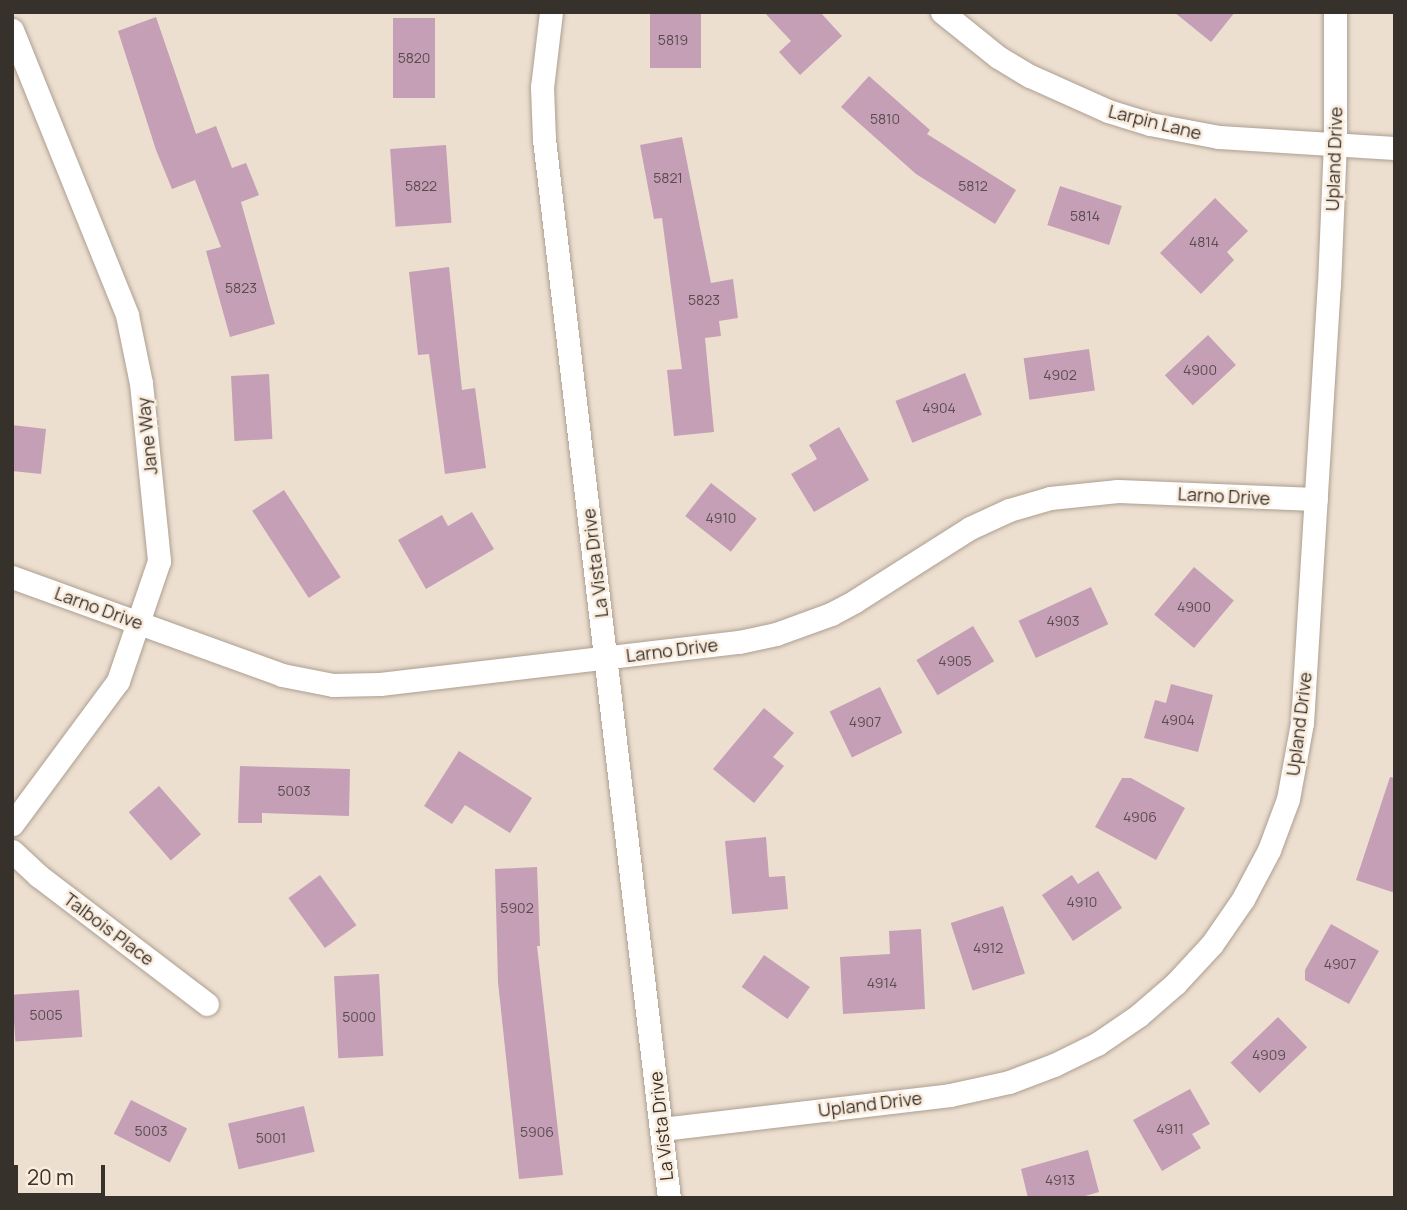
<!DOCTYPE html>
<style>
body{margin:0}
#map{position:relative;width:1407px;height:1210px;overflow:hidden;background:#eddfd0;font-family:Manrope,sans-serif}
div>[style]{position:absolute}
.building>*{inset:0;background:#c49fb6;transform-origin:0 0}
.roads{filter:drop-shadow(0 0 2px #ad9f91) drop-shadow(0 0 2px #ad9f91)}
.street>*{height:23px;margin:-11.5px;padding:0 11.5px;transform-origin:11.5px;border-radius:11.5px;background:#fff}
span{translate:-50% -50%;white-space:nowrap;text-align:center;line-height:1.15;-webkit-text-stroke:5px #faecdd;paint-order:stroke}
.number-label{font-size:14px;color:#5a4c4e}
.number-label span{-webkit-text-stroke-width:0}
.street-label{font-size:18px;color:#37312b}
.frame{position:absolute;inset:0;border:14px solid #37312b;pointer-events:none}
.scale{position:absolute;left:14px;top:1165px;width:91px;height:32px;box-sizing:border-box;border:4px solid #37312b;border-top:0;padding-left:9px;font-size:21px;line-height:24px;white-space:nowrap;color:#37312b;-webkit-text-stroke:5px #faecdd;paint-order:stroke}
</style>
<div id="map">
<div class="building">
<div style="left:650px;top:12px;width:51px;height:56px"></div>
<div style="clip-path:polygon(764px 12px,820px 12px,842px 36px,800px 75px,779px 52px,791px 41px)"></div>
<div style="clip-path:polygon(1174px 12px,1235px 12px,1211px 42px)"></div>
<div style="clip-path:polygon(156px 17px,196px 134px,216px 126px,232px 168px,246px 163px,259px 195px,241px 202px,275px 324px,230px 337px,206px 251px,221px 247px,195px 180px,172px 189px,156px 150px,118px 31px)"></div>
<div style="left:393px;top:18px;width:42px;height:80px"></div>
<div style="clip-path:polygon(869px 76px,930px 130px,927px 134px,1016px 190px,995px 224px,916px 174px,841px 107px)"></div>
<div style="clip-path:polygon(682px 137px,711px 283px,733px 279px,738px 318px,719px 321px,721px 336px,705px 338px,714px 432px,674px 436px,667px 370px,682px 369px,662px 218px,654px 219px,640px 145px)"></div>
<div style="left:446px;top:145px;width:78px;height:56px;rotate:86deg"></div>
<div style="left:1060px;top:186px;width:65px;height:41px;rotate:18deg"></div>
<div style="clip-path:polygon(1215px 198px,1248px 231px,1227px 252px,1234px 260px,1201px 294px,1160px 253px)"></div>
<div style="clip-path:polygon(449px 267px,462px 390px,475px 388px,486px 468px,445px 474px,429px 354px,418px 355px,409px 272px)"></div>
<div style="left:1208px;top:335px;width:41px;height:59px;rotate:47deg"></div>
<div style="left:1089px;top:349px;width:42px;height:66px;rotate:82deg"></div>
<div style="left:965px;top:373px;width:45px;height:75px;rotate:68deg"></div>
<div style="left:269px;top:374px;width:65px;height:38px;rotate:87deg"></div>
<div style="clip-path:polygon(12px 425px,46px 429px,41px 474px,12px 471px)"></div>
<div style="clip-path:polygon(839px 427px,869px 480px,814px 512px,791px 474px,817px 459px,809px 445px)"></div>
<div style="left:711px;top:483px;width:58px;height:42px;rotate:38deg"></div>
<div style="left:284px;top:490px;width:104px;height:38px;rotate:57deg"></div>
<div style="clip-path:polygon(472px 512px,494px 549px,426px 589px,398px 540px,442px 515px,448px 526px)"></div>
<div style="left:1194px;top:567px;width:52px;height:62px;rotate:40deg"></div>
<div style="left:1091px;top:587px;width:41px;height:80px;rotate:65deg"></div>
<div style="left:973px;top:626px;width:41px;height:66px;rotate:59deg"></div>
<div style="clip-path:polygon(1171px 684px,1213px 695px,1198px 752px,1144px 738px,1155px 700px,1166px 703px)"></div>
<div style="left:880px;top:687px;width:51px;height:56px;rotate:64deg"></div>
<div style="clip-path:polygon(764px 708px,794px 733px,773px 757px,784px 766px,754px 803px,713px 769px)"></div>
<div style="clip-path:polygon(459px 751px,532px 798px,510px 833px,465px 805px,452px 824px,424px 806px)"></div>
<div style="clip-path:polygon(240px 766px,350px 769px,349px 816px,262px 813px,262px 823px,238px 823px)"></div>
<div style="clip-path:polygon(1390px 777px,1395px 778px,1395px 893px,1356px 880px)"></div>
<div style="clip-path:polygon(1122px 778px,1131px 778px,1185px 808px,1156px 860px,1095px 827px)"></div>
<div style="left:159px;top:786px;width:64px;height:40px;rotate:49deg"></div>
<div style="clip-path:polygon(766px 837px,769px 877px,785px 876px,788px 909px,732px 914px,725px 841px)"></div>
<div style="clip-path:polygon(537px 867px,540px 946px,537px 946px,563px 1175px,519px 1179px,498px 982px,495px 869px)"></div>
<div style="clip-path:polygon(1098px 871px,1122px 908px,1073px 941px,1042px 895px,1072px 875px,1078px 884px)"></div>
<div style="left:320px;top:875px;width:62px;height:39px;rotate:54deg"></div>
<div style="left:1003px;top:906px;width:71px;height:55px;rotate:72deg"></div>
<div style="clip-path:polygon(1331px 924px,1379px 951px,1349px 1004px,1305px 980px,1305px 970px)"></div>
<div style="clip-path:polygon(921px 929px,925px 1009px,843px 1014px,840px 957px,890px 954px,889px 931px)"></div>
<div style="left:764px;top:955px;width:56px;height:39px;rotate:35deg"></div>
<div style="left:379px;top:974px;width:82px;height:45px;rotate:87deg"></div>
<div style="left:79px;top:990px;width:47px;height:67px;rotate:86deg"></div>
<div style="left:1278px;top:1017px;width:42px;height:66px;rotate:46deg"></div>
<div style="clip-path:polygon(1190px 1089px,1210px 1124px,1192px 1134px,1201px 1148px,1162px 1171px,1133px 1120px)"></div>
<div style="left:131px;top:1100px;width:63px;height:38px;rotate:27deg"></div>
<div style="left:304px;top:1106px;width:47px;height:78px;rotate:77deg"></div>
<div style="clip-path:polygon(1088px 1150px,1099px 1192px,1078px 1198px,1028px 1198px,1021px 1169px)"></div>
</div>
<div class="roads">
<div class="street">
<div style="left:551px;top:12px;width:76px;rotate:96.8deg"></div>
<div style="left:542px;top:87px;width:52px;rotate:87.8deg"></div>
<div style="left:544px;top:139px;width:1066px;rotate:83.27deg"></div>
<div style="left:942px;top:12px;width:72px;rotate:38.8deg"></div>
<div style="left:998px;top:57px;width:37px;rotate:31deg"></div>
<div style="left:1030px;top:76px;width:85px;rotate:24.2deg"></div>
<div style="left:1108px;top:111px;width:44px;rotate:17.2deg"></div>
<div style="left:1150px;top:124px;width:70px;rotate:10.7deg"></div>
<div style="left:1219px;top:137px;width:176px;rotate:3.6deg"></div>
<div style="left:12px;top:30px;width:307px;rotate:68deg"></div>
<div style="left:127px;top:315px;width:69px;rotate:78.4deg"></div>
<div style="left:141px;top:383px;width:179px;rotate:84.2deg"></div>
<div style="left:159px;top:561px;width:127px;rotate:108.9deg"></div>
<div style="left:118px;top:681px;width:178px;rotate:126.5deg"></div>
<div style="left:12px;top:577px;width:287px;rotate:19.9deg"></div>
<div style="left:282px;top:675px;width:52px;rotate:11.1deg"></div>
<div style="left:333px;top:685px;width:47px;rotate:-1.2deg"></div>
<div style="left:380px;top:684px;width:361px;rotate:-6.7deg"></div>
<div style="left:739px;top:642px;width:38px;rotate:-12deg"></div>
<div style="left:776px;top:634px;width:59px;rotate:-20deg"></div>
<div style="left:831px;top:614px;width:27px;rotate:-28deg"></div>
<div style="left:855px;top:601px;width:136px;rotate:-32.4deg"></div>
<div style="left:970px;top:528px;width:43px;rotate:-24.8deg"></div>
<div style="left:1009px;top:510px;width:43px;rotate:-16.3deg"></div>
<div style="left:1050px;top:498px;width:68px;rotate:-5.9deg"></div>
<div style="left:1118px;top:491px;width:198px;rotate:2.3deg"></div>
<div style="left:12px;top:851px;width:37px;rotate:43deg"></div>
<div style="left:39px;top:876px;width:211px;rotate:37.3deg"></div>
<div style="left:662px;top:1129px;width:290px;rotate:-6.7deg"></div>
<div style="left:950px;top:1095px;width:60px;rotate:-12.4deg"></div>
<div style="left:1009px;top:1082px;width:48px;rotate:-20.7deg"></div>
<div style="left:1054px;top:1065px;width:48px;rotate:-26deg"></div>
<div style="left:1097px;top:1044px;width:50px;rotate:-34.3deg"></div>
<div style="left:1138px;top:1016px;width:49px;rotate:-40.9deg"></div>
<div style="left:1175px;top:984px;width:54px;rotate:-47.2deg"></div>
<div style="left:1212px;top:944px;width:55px;rotate:-55.4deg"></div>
<div style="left:1243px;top:899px;width:55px;rotate:-62deg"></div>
<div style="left:1269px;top:850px;width:54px;rotate:-69.6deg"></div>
<div style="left:1288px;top:799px;width:77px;rotate:-79.6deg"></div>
<div style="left:1302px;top:723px;width:439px;rotate:-86.5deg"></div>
<div style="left:1329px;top:285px;width:141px;rotate:-87.6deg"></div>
<div style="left:1335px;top:144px;width:132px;rotate:-90deg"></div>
</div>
</div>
<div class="number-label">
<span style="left:673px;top:40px">5819</span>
<span style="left:414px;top:58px">5820</span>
<span style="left:885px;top:119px">5810</span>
<span style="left:668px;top:178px">5821</span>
<span style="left:421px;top:186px">5822</span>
<span style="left:973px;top:186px">5812</span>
<span style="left:1085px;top:216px">5814</span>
<span style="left:1204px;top:242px">4814</span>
<span style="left:241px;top:288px">5823</span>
<span style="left:704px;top:300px">5823</span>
<span style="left:1200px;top:370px">4900</span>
<span style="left:1060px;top:375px">4902</span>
<span style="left:939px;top:408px">4904</span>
<span style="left:721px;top:518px">4910</span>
<span style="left:1194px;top:607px">4900</span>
<span style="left:1063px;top:621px">4903</span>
<span style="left:955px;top:661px">4905</span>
<span style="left:1178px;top:720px">4904</span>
<span style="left:865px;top:722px">4907</span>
<span style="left:294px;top:791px">5003</span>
<span style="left:1140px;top:817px">4906</span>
<span style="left:1082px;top:902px">4910</span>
<span style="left:517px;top:908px">5902</span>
<span style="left:988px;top:948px">4912</span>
<span style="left:1340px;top:964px">4907</span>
<span style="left:882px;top:983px">4914</span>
<span style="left:46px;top:1015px">5005</span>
<span style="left:359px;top:1017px">5000</span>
<span style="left:1269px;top:1055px">4909</span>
<span style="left:1170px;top:1129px">4911</span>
<span style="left:151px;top:1131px">5003</span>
<span style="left:537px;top:1132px">5906</span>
<span style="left:271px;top:1138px">5001</span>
<span style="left:1060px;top:1180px">4913</span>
</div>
<div class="street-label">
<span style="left:1155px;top:122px;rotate:14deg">Larpin Lane</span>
<span style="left:1334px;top:159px;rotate:-88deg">Upland Drive</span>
<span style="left:147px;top:436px;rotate:-96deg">Jane Way</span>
<span style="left:1224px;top:496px;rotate:3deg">Larno Drive</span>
<span style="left:595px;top:563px;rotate:-97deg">La Vista Drive</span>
<span style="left:99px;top:608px;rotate:20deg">Larno Drive</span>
<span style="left:672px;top:650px;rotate:-7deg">Larno Drive</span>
<span style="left:1299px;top:724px;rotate:-83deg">Upland Drive</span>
<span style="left:109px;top:929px;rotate:37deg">Talbois Place</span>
<span style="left:870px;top:1104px;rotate:-7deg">Upland Drive</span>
<span style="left:661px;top:1126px;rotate:-96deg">La Vista Drive</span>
</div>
<div class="frame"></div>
<div class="scale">20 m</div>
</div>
